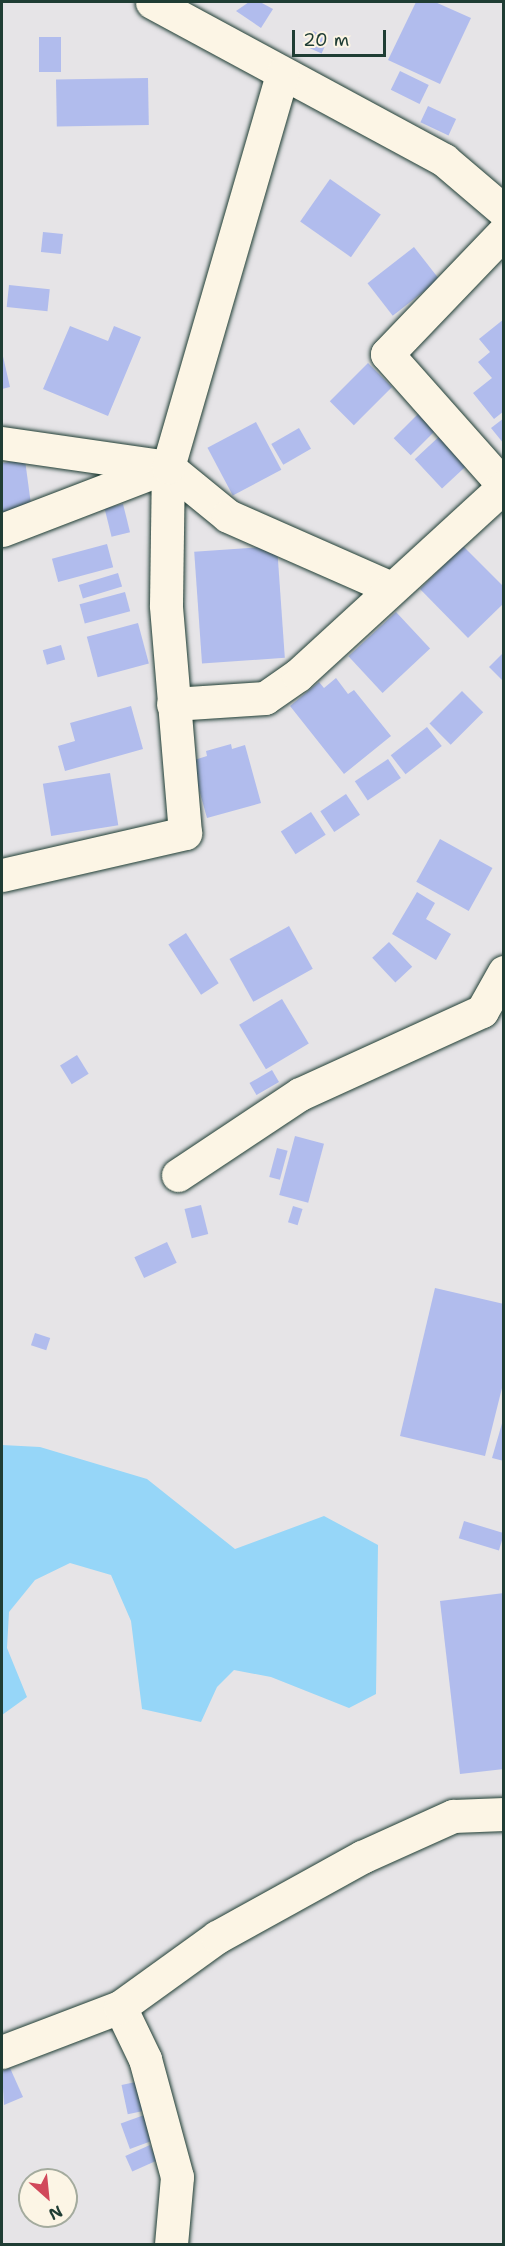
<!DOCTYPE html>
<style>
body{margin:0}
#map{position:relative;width:505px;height:2246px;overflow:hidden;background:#e6e4e7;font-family:"Shantell Sans",sans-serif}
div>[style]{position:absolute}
.water>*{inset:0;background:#96d6f8}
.building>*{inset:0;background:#b1bced;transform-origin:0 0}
.roads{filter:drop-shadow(0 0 2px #1f3d34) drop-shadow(0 0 2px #1f3d34)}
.minor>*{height:33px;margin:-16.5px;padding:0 16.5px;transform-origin:16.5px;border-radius:16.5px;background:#fcf5e5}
span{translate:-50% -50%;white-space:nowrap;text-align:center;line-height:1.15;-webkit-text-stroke:4.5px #fcf5e5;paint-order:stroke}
.frame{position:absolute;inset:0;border:3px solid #1f3d34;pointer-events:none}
.north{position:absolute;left:18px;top:2168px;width:60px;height:60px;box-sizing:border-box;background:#fcf5e5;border:2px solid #a4ab9e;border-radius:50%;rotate:153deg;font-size:16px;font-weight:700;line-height:24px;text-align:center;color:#1f3d34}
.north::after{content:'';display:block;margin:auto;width:21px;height:27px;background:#d1495b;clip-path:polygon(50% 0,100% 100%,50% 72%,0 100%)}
.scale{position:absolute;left:292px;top:30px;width:94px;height:27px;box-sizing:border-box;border:3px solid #1f3d34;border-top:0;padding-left:8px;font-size:18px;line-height:21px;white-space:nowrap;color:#1f3d34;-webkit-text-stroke:4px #fcf5e5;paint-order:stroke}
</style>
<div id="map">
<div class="water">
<div style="clip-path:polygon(2px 1445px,40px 1447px,147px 1479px,235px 1549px,324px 1516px,378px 1545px,376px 1694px,349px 1708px,271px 1677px,234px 1670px,217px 1687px,201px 1722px,142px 1709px,131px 1621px,111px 1575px,70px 1563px,35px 1580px,9px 1612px,7px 1648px,27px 1697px,2px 1715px)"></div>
</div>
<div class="building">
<div style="clip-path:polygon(249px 2px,260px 2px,273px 9px,261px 28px,236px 11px)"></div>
<div style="clip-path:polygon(416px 2px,435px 2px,471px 18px,440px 84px,388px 60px)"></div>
<div style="left:313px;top:31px;width:17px;height:17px;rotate:24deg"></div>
<div style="left:61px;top:37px;width:35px;height:22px;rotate:90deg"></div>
<div style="left:400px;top:71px;width:32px;height:21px;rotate:26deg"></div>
<div style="left:148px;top:78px;width:47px;height:92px;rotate:89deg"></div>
<div style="left:428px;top:106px;width:31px;height:18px;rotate:25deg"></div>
<div style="left:330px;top:179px;width:62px;height:52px;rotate:35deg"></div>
<div style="left:43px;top:232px;width:20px;height:20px;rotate:6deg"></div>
<div style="left:414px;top:247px;width:41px;height:59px;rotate:52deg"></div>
<div style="left:9px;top:285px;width:41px;height:22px;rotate:6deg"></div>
<div style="clip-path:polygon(504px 319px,504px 411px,494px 419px,473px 393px,492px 378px,478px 362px,490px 352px,479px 339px)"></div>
<div style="clip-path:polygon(70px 326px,108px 341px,114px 326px,141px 337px,108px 416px,43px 389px)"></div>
<div style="clip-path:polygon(2px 352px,10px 387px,2px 389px)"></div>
<div style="left:368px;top:363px;width:34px;height:54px;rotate:45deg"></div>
<div style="left:422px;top:410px;width:24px;height:40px;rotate:45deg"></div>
<div style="clip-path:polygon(504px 418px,504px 444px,491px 428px)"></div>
<div style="left:256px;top:422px;width:54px;height:55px;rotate:62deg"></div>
<div style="left:299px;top:428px;width:24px;height:32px;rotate:60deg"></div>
<div style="left:444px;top:432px;width:40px;height:40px;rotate:47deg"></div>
<div style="clip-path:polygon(25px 460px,32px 512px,2px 517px,2px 463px)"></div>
<div style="left:123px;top:504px;width:29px;height:19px;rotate:76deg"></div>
<div style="left:107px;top:544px;width:24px;height:57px;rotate:75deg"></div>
<div style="left:277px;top:546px;width:112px;height:83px;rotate:86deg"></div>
<div style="clip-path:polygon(463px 546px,504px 587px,504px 603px,468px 638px,420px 589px)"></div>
<div style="left:118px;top:573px;width:14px;height:41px;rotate:73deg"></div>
<div style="left:125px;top:592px;width:20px;height:47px;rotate:75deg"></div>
<div style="left:396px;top:612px;width:50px;height:65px;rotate:47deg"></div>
<div style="left:138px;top:623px;width:42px;height:53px;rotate:75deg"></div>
<div style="left:61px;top:645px;width:15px;height:19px;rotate:74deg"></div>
<div style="clip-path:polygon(504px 652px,504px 682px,489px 667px)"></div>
<div style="clip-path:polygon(336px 678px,348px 694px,354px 690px,391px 736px,344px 774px,290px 706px,319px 682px,324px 688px)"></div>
<div style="left:462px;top:691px;width:30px;height:46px;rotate:45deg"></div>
<div style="clip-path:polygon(131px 706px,143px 749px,65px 771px,58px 746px,75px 741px,70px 723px)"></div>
<div style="left:427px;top:727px;width:24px;height:46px;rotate:52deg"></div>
<div style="clip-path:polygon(231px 744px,232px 749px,245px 745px,261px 803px,207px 818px,191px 761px,207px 756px,206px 751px)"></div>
<div style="left:388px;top:759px;width:23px;height:40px;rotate:56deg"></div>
<div style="left:110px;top:773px;width:53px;height:68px;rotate:81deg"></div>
<div style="left:346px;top:794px;width:25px;height:31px;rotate:56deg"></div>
<div style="left:311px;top:812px;width:27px;height:36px;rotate:57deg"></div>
<div style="left:440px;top:839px;width:60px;height:49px;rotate:29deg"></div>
<div style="clip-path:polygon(417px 892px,435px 903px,426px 919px,451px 934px,436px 960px,392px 934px)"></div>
<div style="left:289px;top:926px;width:49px;height:68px;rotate:61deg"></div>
<div style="left:186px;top:933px;width:60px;height:21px;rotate:57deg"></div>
<div style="left:389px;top:942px;width:34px;height:23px;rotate:47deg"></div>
<div style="left:282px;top:999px;width:52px;height:50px;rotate:59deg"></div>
<div style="left:77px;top:1055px;width:22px;height:20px;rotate:58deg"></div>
<div style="left:272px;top:1070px;width:14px;height:26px;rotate:60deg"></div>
<div style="left:295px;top:1136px;width:30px;height:61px;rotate:15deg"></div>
<div style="left:277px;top:1148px;width:11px;height:30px;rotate:15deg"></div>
<div style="left:201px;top:1205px;width:30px;height:17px;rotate:76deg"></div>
<div style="left:293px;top:1206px;width:10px;height:17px;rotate:17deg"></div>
<div style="left:167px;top:1242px;width:23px;height:36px;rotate:65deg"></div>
<div style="clip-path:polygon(435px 1288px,504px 1304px,504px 1380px,485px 1456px,400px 1436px)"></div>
<div style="left:35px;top:1333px;width:16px;height:13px;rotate:18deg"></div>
<div style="clip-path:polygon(503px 1420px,504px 1421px,504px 1461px,492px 1458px)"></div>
<div style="left:464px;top:1521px;width:42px;height:18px;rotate:17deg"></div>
<div style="clip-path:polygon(504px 1593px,504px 1769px,460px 1774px,440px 1601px)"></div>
<div style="clip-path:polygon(10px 2068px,23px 2097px,4px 2105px,2px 2071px)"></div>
<div style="left:145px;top:2080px;width:30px;height:24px;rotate:78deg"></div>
<div style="left:147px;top:2114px;width:27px;height:28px;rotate:70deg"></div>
<div style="left:150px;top:2145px;width:17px;height:27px;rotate:66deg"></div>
</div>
<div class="roads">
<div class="minor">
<div style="left:152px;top:2px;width:332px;rotate:28.4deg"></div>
<div style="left:444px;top:160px;width:79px;rotate:40.4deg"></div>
<div style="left:504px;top:232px;width:169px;rotate:133.8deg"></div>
<div style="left:387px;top:354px;width:176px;rotate:48.4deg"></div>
<div style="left:2px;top:443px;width:168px;rotate:8.2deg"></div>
<div style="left:168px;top:467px;width:77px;rotate:39.2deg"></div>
<div style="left:228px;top:516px;width:178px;rotate:23.8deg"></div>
<div style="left:2px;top:530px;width:176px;rotate:-21deg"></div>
<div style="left:173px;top:704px;width:92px;rotate:-3.7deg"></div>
<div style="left:265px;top:698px;width:40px;rotate:-34.9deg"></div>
<div style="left:298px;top:675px;width:280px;rotate:-42.5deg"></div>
<div style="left:2px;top:875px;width:188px;rotate:-12.9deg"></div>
<div style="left:185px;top:833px;width:229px;rotate:-94.8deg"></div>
<div style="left:166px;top:605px;width:138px;rotate:-89.2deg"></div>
<div style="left:168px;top:467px;width:409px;rotate:-73.8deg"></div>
<div style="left:178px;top:1175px;width:146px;rotate:-33.6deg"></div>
<div style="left:300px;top:1094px;width:200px;rotate:-24.5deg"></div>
<div style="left:482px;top:1011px;width:45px;rotate:-60.6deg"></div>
<div style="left:120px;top:2007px;width:58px;rotate:64.3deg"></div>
<div style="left:145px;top:2059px;width:122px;rotate:74.8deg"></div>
<div style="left:177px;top:2177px;width:67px;rotate:95.1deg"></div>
<div style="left:2px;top:2052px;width:126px;rotate:-20.9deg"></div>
<div style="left:120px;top:2007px;width:120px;rotate:-35.8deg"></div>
<div style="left:217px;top:1937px;width:166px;rotate:-28.9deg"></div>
<div style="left:362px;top:1857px;width:100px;rotate:-24.3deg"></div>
<div style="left:453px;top:1816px;width:51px;rotate:-2.2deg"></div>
</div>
</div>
<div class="frame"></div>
<div class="north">N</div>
<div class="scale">20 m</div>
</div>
